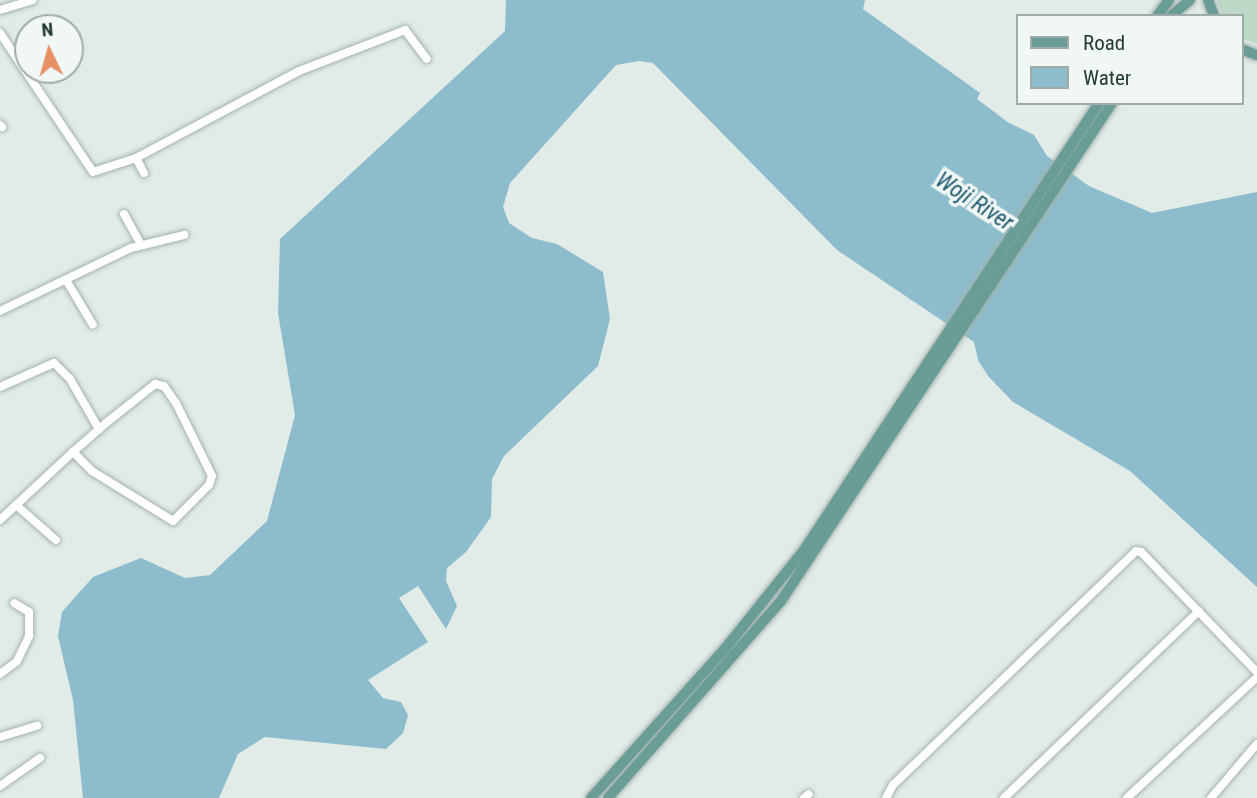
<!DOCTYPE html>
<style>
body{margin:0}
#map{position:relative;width:1257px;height:798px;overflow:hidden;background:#e1ebe7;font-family:"Roboto Condensed",sans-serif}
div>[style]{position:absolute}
.green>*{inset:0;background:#bcdac7}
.water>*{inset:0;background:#8dbccc}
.roads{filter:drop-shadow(0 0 2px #a4b2ae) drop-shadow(0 0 2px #a4b2ae)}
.minor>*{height:8px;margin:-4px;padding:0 4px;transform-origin:4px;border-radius:4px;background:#fff}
.major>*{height:10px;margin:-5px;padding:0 5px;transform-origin:5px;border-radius:5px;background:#699d95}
span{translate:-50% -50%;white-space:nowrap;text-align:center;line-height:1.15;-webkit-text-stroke:7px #f1f7f5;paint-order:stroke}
.water-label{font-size:23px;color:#225c71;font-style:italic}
.legend{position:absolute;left:1016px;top:14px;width:228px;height:91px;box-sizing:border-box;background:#f1f7f5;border:2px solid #9faba9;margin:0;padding:9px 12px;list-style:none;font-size:21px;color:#233a36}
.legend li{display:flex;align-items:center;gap:14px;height:35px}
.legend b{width:35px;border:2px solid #9faba9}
.north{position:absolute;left:14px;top:14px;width:70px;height:70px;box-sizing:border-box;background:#f1f7f5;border:2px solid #9faba9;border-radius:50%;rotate:355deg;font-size:19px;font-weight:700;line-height:28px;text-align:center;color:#233a36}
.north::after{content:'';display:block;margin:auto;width:24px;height:32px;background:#e79163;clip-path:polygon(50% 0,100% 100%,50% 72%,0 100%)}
</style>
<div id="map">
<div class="green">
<div style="clip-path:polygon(1217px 0,1257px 0,1257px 44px,1241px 38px,1241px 16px,1223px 16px)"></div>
</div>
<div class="water">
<div style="clip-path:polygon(506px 0,865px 0,863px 9px,980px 93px,977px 99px,1009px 123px,1034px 135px,1047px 156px,1089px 186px,1152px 213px,1257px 192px,1257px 587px,1130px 471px,1013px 402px,988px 376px,978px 360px,974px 342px,837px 250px,653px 63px,639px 61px,616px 65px,510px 183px,503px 207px,509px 223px,532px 238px,557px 244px,603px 272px,610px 319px,598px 366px,504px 456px,492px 479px,491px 517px,466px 552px,447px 568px,446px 581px,457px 606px,446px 629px,418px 586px,399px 598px,428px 642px,368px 680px,383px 698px,401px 702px,408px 715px,403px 733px,386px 749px,265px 737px,238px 754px,219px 798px,83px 798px,73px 700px,58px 636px,62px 612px,93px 577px,141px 558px,185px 578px,210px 575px,267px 521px,295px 415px,278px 313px,280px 239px,505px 31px)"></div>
</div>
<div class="roads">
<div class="minor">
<div style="left:0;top:10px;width:34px;rotate:-17deg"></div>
<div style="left:0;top:33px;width:167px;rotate:56.2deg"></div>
<div style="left:93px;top:172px;width:45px;rotate:-18deg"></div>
<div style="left:136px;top:158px;width:185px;rotate:-28.1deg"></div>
<div style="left:299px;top:71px;width:114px;rotate:-21.1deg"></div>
<div style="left:405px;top:30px;width:36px;rotate:53deg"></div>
<div style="left:0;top:125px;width:3px;rotate:45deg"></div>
<div style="left:136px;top:158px;width:17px;rotate:62deg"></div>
<div style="left:124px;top:214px;width:35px;rotate:61deg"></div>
<div style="left:66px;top:280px;width:52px;rotate:59deg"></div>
<div style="left:0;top:311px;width:145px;rotate:-25.7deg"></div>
<div style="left:131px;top:248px;width:55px;rotate:-13.8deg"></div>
<div style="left:0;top:387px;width:59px;rotate:-24deg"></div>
<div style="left:54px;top:363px;width:23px;rotate:45deg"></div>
<div style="left:70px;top:379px;width:58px;rotate:59.9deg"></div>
<div style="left:16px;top:505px;width:53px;rotate:41.2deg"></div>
<div style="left:0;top:520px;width:100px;rotate:-43deg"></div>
<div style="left:73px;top:452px;width:44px;rotate:-41.3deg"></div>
<div style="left:106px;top:423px;width:63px;rotate:-38.5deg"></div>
<div style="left:155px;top:384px;width:9px;rotate:13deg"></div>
<div style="left:164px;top:386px;width:21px;rotate:55deg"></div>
<div style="left:176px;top:403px;width:81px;rotate:63.7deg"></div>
<div style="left:212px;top:476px;width:9px;rotate:108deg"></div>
<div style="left:209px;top:485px;width:51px;rotate:135deg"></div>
<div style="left:173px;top:521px;width:95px;rotate:-148.3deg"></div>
<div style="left:92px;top:471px;width:27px;rotate:-135deg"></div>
<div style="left:0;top:674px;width:21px;rotate:-37deg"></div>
<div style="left:17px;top:661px;width:28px;rotate:-64deg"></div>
<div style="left:29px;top:636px;width:24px;rotate:-90deg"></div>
<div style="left:29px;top:612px;width:17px;rotate:-149deg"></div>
<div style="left:0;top:737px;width:39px;rotate:-17deg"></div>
<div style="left:0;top:786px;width:49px;rotate:-35deg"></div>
<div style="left:804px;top:798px;width:6px;rotate:-39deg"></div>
<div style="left:886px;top:798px;width:15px;rotate:-62deg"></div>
<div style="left:893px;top:785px;width:337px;rotate:-43.9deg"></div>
<div style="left:1136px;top:551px;width:5px;rotate:11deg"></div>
<div style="left:1141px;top:552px;width:167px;rotate:46deg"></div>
<div style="left:1004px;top:798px;width:270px;rotate:-43.8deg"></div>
<div style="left:1127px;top:798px;width:178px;rotate:-42.9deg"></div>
<div style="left:1211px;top:798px;width:71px;rotate:-49.6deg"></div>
</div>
<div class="major">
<div style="left:1208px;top:0;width:17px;rotate:69deg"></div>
<div style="left:1157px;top:16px;width:20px;rotate:-53deg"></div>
<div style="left:1171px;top:16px;width:25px;rotate:-40deg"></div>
<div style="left:1241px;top:49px;width:17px;rotate:21deg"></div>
<div style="left:591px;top:798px;width:199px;rotate:-48.1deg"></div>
<div style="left:724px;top:650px;width:128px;rotate:-51.3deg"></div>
<div style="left:804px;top:550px;width:536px;rotate:-56.58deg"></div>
<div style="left:608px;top:798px;width:262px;rotate:-48.7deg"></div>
<div style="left:781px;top:601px;width:598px;rotate:-56.39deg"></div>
</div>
</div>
<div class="water-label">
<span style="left:974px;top:202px;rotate:33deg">Woji River</span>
</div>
<ul class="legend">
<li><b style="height:9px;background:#699d95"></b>Road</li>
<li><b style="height:19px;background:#8dbccc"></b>Water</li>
</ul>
<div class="north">N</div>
</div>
